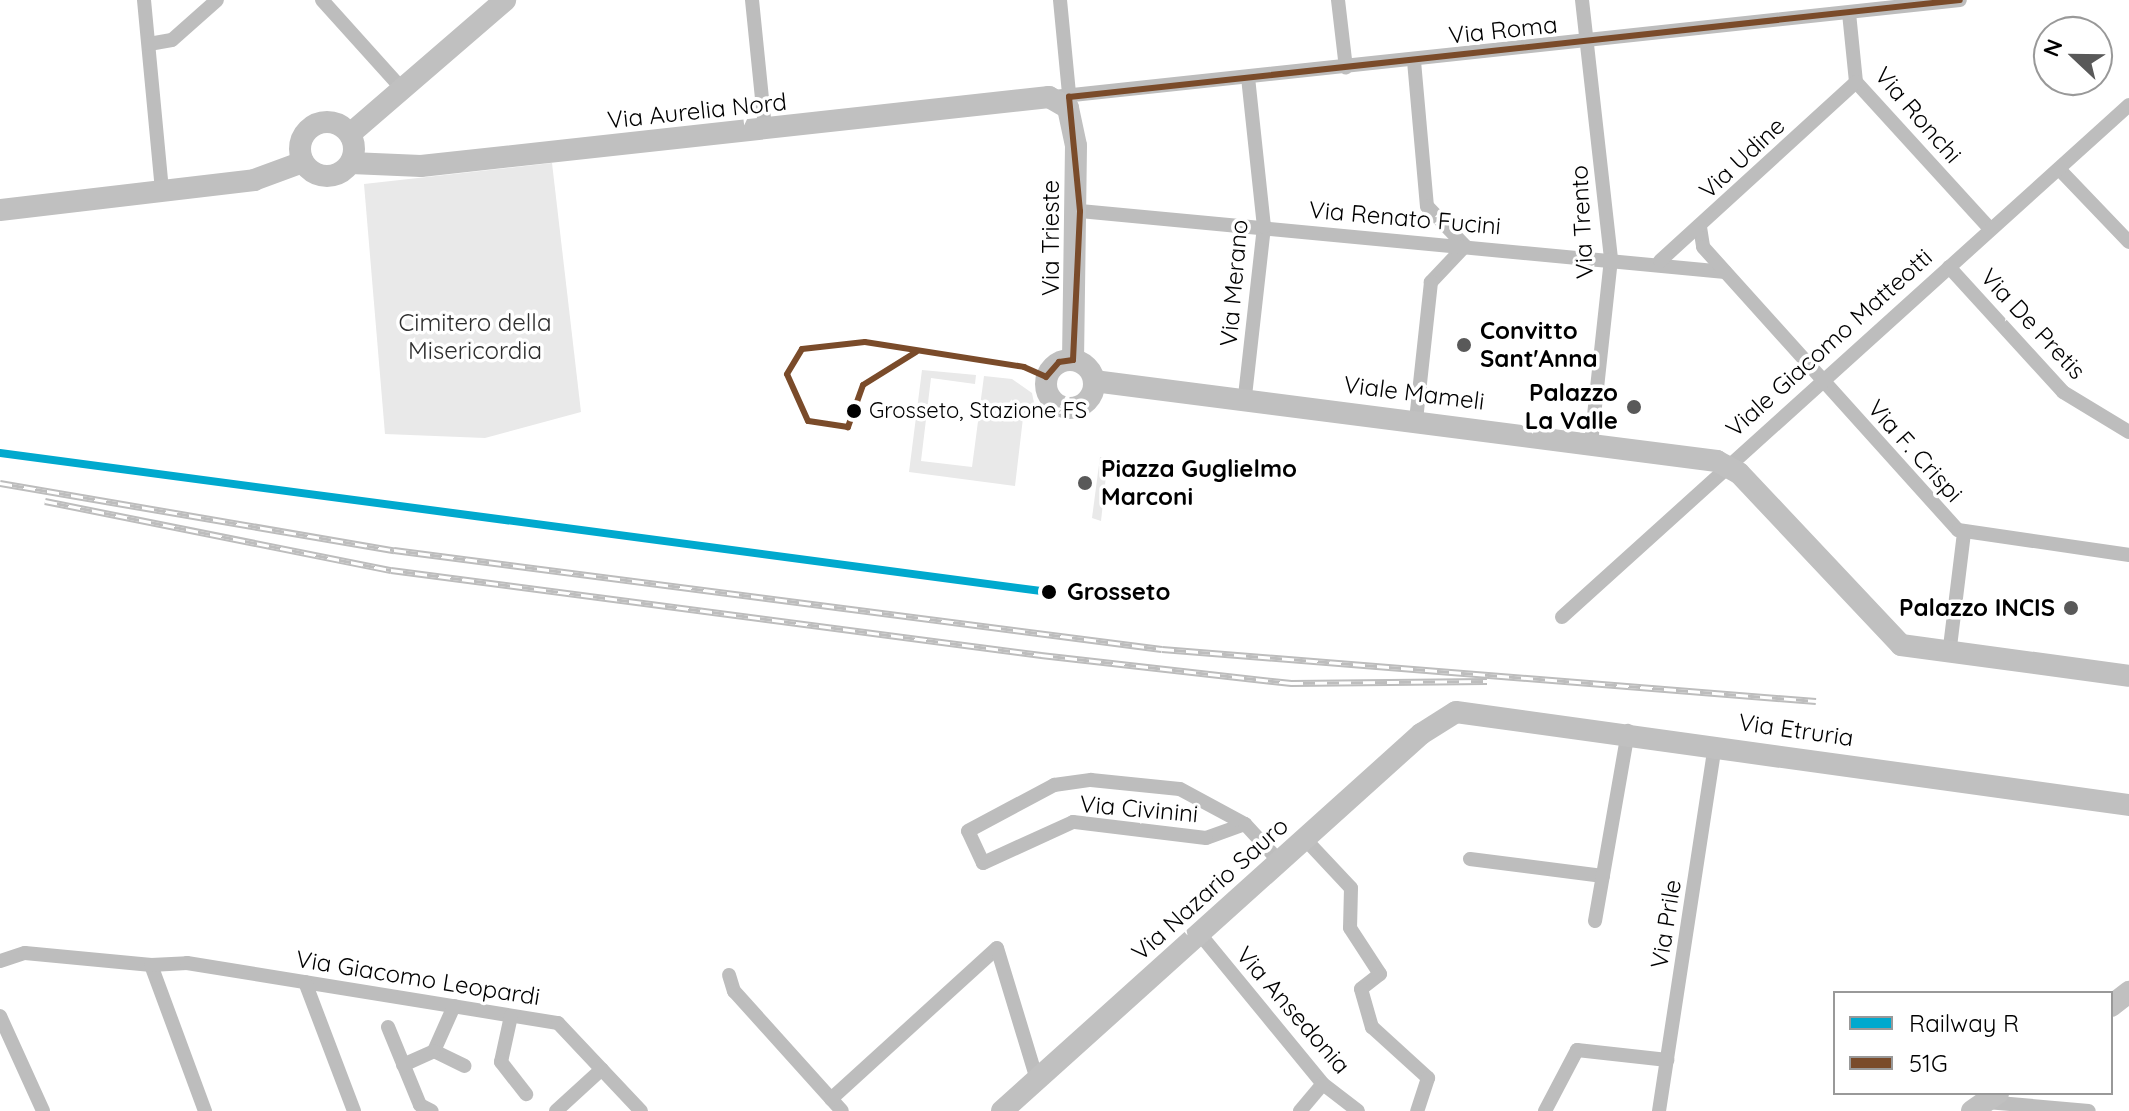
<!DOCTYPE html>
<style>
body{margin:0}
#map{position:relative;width:2129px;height:1111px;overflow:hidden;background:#fff;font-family:Quicksand,sans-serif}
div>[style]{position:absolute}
.green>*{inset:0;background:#e9e9e9}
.street>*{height:14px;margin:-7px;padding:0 7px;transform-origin:7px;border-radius:7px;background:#bdbdbd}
.secondary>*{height:22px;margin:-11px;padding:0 11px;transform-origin:11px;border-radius:11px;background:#c0c0c0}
.secondary>.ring{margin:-11px;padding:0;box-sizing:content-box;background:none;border:22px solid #c0c0c0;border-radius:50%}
.rail>*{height:7px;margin-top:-3.5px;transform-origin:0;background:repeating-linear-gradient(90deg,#fff 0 12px,#bdbdbd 0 24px);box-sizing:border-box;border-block:2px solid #bdbdbd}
.bus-1>*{height:6px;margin:-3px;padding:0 3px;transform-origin:3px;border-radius:3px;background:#7a4b2a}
.rail-1>*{height:8px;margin:-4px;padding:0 4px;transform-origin:4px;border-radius:4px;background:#00a9ce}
.dots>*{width:22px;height:22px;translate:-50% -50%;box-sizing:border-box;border:4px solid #fff;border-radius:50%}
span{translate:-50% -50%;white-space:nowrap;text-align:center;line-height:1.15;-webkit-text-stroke:7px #fff;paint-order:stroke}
.bus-label{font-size:22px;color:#000}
.left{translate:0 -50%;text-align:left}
.street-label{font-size:24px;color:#000}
.park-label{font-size:24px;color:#2e2e2e}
.poi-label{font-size:24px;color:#000;font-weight:700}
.right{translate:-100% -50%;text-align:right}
.stop-label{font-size:24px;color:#000;font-weight:700}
.legend{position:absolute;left:1833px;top:991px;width:280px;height:104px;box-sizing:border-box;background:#fff;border:2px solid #999;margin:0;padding:10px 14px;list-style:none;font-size:24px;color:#000}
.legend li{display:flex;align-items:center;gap:16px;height:40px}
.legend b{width:40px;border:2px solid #999}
.north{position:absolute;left:2033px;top:16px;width:80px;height:80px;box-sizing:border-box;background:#fff;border:2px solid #999;border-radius:50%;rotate:292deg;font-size:22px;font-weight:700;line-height:32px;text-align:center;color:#000}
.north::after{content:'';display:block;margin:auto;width:28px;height:36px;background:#595959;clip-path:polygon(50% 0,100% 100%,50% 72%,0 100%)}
</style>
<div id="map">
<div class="green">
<div style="clip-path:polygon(552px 163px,581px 412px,485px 438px,385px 434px,364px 184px)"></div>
<div style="clip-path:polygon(922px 370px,976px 375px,975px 384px,931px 378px,921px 461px,972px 467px,984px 376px,1012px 379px,1032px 393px,1037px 418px,1023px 418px,1015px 486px,909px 472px)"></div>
<div style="clip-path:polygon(1100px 457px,1108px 458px,1101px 521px,1092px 518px)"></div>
</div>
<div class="street">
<div style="left:144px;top:0;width:193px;rotate:84.6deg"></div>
<div style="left:322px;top:0;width:121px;rotate:48deg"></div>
<div style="left:752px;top:0;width:130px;rotate:84.2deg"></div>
<div style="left:1060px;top:0;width:103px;rotate:84.5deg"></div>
<div style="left:1338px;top:0;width:68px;rotate:83.3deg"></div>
<div style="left:1582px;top:0;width:261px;rotate:83.6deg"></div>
<div style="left:1611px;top:259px;width:184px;rotate:96.2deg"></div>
<div style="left:1849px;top:13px;width:69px;rotate:84.2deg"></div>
<div style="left:1856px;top:82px;width:199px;rotate:47.6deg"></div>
<div style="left:149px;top:44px;width:23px;rotate:-10deg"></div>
<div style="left:172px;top:40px;width:60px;rotate:-41.6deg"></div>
<div style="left:1414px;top:61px;width:146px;rotate:84.9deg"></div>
<div style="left:1427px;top:206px;width:55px;rotate:46.5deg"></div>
<div style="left:1465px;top:246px;width:50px;rotate:133.4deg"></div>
<div style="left:1431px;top:282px;width:138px;rotate:96.2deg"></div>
<div style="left:1054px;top:97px;width:911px;rotate:-6.11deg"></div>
<div style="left:2059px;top:169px;width:101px;rotate:46.2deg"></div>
<div style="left:1080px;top:211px;width:648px;rotate:5.4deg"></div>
<div style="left:1700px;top:227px;width:20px;rotate:81deg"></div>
<div style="left:1703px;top:247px;width:381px;rotate:48deg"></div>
<div style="left:1958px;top:530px;width:173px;rotate:8.3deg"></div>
<div style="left:1660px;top:261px;width:265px;rotate:-42.4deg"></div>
<div style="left:1949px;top:267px;width:169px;rotate:47.6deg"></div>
<div style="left:2063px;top:392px;width:77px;rotate:31.2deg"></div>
<div style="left:1245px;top:396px;width:170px;rotate:-83.6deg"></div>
<div style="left:1264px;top:227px;width:150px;rotate:-96.1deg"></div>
<div style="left:1562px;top:617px;width:764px;rotate:-42.08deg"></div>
<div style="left:1949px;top:655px;width:123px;rotate:-83deg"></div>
<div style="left:1245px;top:824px;width:41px;rotate:160.3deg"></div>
<div style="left:1206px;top:838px;width:134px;rotate:-173.1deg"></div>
<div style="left:1073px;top:822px;width:99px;rotate:155.5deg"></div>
<div style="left:983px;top:863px;width:35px;rotate:-115deg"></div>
<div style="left:968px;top:831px;width:98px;rotate:-28.1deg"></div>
<div style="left:1054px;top:785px;width:37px;rotate:-8deg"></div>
<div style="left:1091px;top:780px;width:89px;rotate:5.8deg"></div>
<div style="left:1180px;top:789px;width:74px;rotate:28.3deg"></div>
<div style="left:1245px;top:824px;width:50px;rotate:47.4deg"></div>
<div style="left:1305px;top:839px;width:67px;rotate:46.8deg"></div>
<div style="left:1351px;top:888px;width:40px;rotate:91.4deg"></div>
<div style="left:1350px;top:928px;width:55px;rotate:56.9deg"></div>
<div style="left:1380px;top:974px;width:24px;rotate:142deg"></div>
<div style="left:1361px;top:989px;width:40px;rotate:74deg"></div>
<div style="left:1372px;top:1027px;width:76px;rotate:42.3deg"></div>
<div style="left:1428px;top:1078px;width:35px;rotate:108deg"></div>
<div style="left:1470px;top:859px;width:134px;rotate:7.3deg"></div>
<div style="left:1595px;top:921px;width:193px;rotate:-80.1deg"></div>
<div style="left:1199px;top:933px;width:195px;rotate:50.6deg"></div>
<div style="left:1323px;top:1084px;width:44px;rotate:37.6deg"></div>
<div style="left:0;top:961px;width:26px;rotate:-18deg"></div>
<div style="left:25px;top:953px;width:127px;rotate:5.4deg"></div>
<div style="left:151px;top:965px;width:156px;rotate:69.7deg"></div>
<div style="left:151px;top:965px;width:36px;rotate:-3deg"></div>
<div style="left:187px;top:963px;width:376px;rotate:9.2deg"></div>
<div style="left:558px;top:1023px;width:121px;rotate:46.7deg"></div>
<div style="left:729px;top:975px;width:17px;rotate:73deg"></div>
<div style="left:734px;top:991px;width:161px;rotate:48deg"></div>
<div style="left:305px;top:982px;width:138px;rotate:69.2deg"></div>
<div style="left:454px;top:1006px;width:49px;rotate:114deg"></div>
<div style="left:434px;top:1051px;width:34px;rotate:26deg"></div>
<div style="left:0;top:1016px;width:104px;rotate:65.6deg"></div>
<div style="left:511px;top:1016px;width:47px;rotate:102.3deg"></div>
<div style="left:501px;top:1062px;width:41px;rotate:52deg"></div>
<div style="left:388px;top:1027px;width:84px;rotate:67.7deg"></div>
<div style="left:420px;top:1105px;width:13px;rotate:27deg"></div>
<div style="left:403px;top:1065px;width:34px;rotate:-24deg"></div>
<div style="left:831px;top:1099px;width:224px;rotate:-42.3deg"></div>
<div style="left:997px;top:948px;width:138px;rotate:73.1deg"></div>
<div style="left:1987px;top:1102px;width:102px;rotate:5deg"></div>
<div style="left:556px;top:1111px;width:62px;rotate:-42.4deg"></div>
<div style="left:1300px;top:1111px;width:35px;rotate:-50deg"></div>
<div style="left:1545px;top:1111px;width:69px;rotate:-62.3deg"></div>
<div style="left:1577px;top:1050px;width:91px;rotate:6.3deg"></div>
<div style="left:1659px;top:1111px;width:371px;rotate:-81.3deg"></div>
</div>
<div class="secondary">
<div class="ring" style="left:300px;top:122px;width:32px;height:32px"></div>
<div style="left:350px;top:134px;width:205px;rotate:-40.8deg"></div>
<div style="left:351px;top:163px;width:70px;rotate:2.5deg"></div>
<div style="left:421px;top:166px;width:632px;rotate:-6.27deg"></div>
<div style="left:1049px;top:97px;width:22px;rotate:30deg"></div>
<div style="left:1068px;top:108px;width:39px;rotate:78deg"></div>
<div style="left:1076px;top:146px;width:214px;rotate:90.8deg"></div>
<div style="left:0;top:210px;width:256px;rotate:-6.7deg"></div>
<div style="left:254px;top:180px;width:52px;rotate:-20.2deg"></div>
<div class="ring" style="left:1046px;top:360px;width:26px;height:26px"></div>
<div style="left:1094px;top:381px;width:628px;rotate:7.32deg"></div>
<div style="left:1717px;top:461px;width:25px;rotate:29deg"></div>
<div style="left:1739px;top:473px;width:236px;rotate:46.7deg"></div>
<div style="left:1901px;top:645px;width:230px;rotate:7.7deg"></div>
<div style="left:2111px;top:1006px;width:23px;rotate:-38deg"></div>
<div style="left:1002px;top:1111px;width:564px;rotate:-41.98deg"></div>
<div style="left:1421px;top:734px;width:41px;rotate:-32.2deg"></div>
<div style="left:1456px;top:712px;width:679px;rotate:7.87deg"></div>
<div style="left:1972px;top:1111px;width:32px;rotate:-35deg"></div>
</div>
<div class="rail">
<div style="left:0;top:483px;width:400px;rotate:9.7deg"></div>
<div style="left:394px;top:550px;width:774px;rotate:7.35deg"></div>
<div style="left:1162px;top:649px;width:656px;rotate:4.55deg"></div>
<div style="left:45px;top:501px;width:353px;rotate:11.3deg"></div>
<div style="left:391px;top:570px;width:656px;rotate:7.45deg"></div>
<div style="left:1041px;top:655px;width:252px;rotate:6.4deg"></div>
<div style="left:1291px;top:683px;width:196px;rotate:-0.6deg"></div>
</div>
<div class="bus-1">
<div style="left:916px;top:352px;width:62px;rotate:148.1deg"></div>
<div style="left:863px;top:385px;width:45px;rotate:109.7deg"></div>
<div style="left:848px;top:427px;width:40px;rotate:-171.5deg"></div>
<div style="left:808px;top:421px;width:51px;rotate:-114.1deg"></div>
<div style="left:787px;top:374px;width:29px;rotate:-59deg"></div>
<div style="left:802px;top:349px;width:63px;rotate:-6.3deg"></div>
<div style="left:865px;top:342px;width:161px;rotate:8.9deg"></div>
<div style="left:1024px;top:367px;width:24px;rotate:24deg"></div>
<div style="left:1046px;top:377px;width:20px;rotate:-49deg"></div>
<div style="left:1059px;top:362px;width:14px;rotate:-8deg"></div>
<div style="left:1073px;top:360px;width:149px;rotate:-87.3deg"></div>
<div style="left:1080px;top:211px;width:115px;rotate:-95.5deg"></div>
<div style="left:1069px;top:97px;width:896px;rotate:-6.21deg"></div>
</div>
<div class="rail-1">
<div style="left:0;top:453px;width:1058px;rotate:7.55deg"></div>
</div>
<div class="dots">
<div style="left:1464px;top:345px;background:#595959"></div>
<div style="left:1634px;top:407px;background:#595959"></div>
<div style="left:854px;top:411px;background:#000"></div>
<div style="left:1085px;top:483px;background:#595959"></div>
<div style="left:1049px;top:592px;background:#000"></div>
<div style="left:2071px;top:608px;background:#595959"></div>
</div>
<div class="bus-label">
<span class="left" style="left:869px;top:411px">Grosseto, Stazione FS</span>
</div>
<div class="street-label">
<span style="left:1503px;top:30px;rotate:-6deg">Via Roma</span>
<span style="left:697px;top:111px;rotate:-6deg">Via Aurelia Nord</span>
<span style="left:1918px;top:115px;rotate:49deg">Via Ronchi</span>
<span style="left:1742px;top:158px;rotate:-43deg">Via Udine</span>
<span style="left:1405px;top:218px;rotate:5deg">Via Renato Fucini</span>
<span style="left:1582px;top:222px;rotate:-93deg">Via Trento</span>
<span style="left:1051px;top:238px;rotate:-90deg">Via Trieste</span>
<span style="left:1234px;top:283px;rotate:-85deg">Via Merano</span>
<span style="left:2033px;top:324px;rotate:47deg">Via De Pretis</span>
<span style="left:1829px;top:343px;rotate:-42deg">Viale Giacomo Matteotti</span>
<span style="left:1414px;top:393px;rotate:7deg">Viale Mameli</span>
<span style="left:1915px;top:451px;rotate:48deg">Via F. Crispi</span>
<span style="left:1796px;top:730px;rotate:8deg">Via Etruria</span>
<span style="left:1139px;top:809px;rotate:5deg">Via Civinini</span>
<span style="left:1210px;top:889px;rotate:-42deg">Via Nazario Sauro</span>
<span style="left:1666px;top:924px;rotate:-81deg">Via Prile</span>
<span style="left:418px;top:978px;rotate:9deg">Via Giacomo Leopardi</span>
<span style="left:1293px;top:1010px;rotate:49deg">Via Ansedonia</span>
</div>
<div class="park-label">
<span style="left:475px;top:337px">Cimitero della<br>Misericordia</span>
</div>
<div class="poi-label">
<span class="left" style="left:1480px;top:345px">Convitto<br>Sant'Anna</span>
<span class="right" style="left:1618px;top:407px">Palazzo<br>La Valle</span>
<span class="left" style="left:1101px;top:483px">Piazza Guglielmo<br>Marconi</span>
<span class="right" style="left:2055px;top:608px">Palazzo INCIS</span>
</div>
<div class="stop-label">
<span class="left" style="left:1067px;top:592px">Grosseto</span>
</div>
<ul class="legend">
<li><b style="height:10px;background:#00a9ce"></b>Railway R</li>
<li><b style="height:10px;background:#7a4b2a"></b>51G</li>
</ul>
<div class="north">N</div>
</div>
